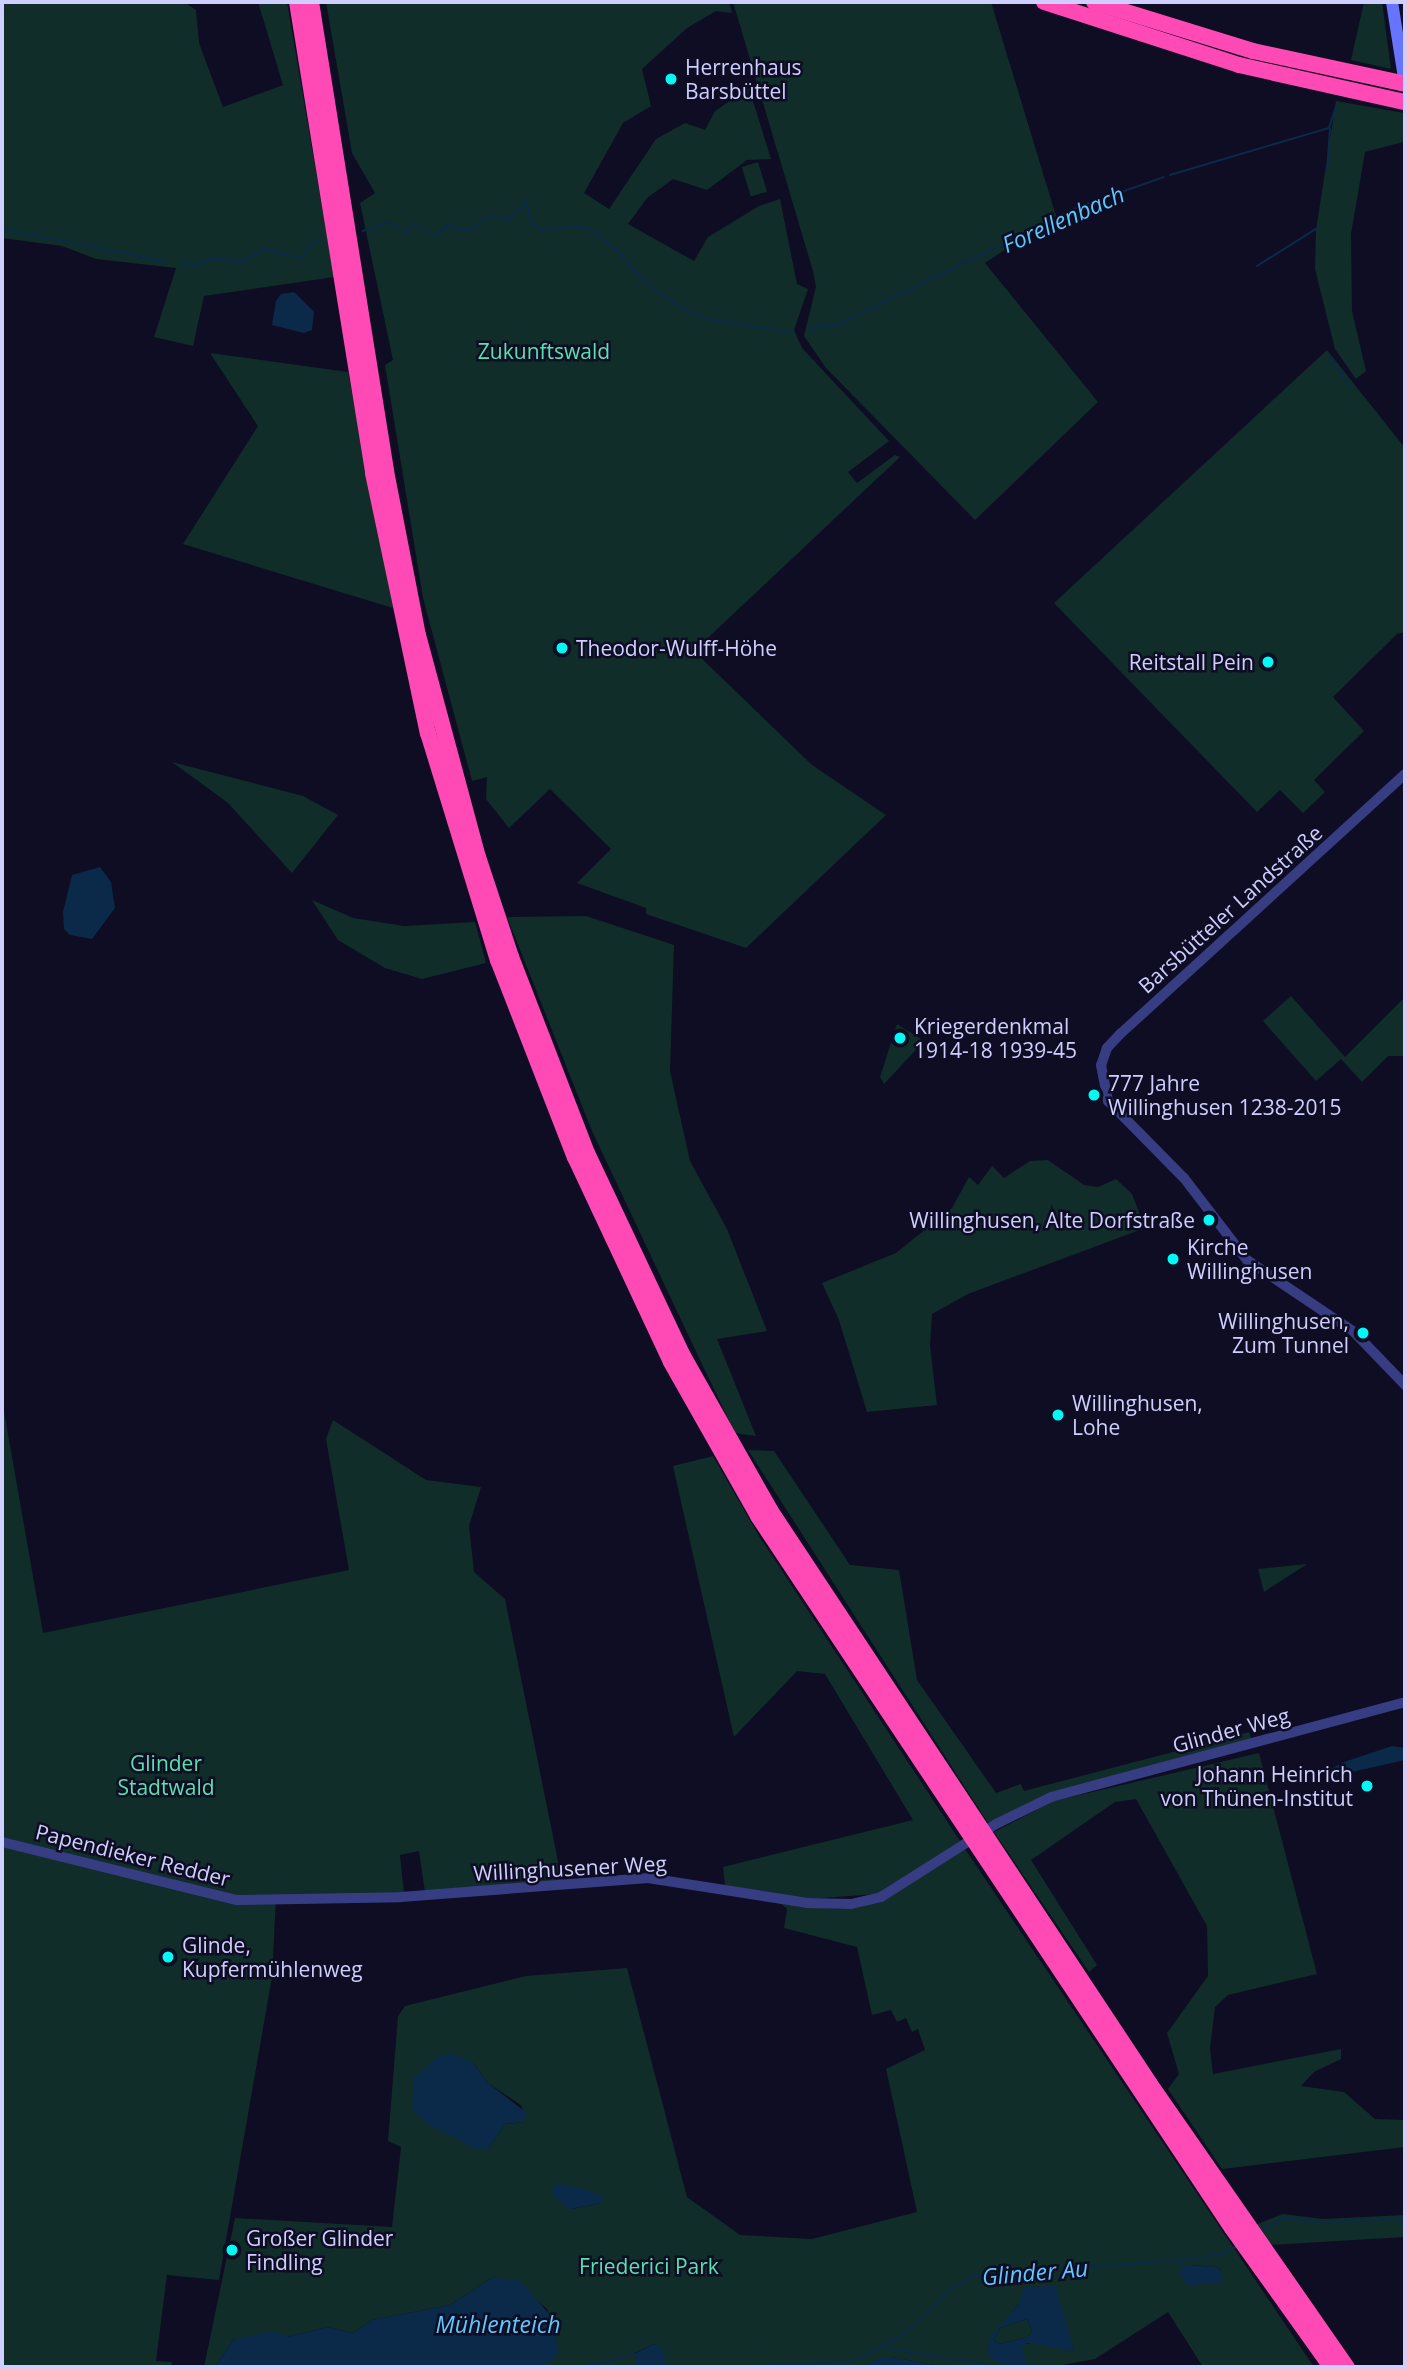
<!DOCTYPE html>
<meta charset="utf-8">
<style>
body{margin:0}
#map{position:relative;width:1407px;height:2369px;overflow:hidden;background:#0e0d23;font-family:"Open Sans",sans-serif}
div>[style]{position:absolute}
.green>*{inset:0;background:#102d29;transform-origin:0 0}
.water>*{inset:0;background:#0b2a49}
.stream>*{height:2px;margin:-1px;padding:0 1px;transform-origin:1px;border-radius:1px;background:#0b2a49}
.tertiary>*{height:10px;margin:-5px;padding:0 5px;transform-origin:5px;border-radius:5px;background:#373d83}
.secondary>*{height:12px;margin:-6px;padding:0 6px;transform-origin:6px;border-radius:6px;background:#6674ff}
.motorway>*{height:16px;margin:-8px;padding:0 8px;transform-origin:8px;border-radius:8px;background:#ff4ab6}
.dots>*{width:19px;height:19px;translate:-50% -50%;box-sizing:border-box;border:4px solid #0e0d23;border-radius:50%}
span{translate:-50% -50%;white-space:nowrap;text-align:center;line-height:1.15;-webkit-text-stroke:5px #0e0d23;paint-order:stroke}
.poi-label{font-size:21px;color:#cfcfff}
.left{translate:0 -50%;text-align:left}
.right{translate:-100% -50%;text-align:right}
.park-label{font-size:21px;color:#59e2af}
.street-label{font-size:21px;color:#cfcfff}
.water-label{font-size:23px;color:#5dc7ff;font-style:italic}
.frame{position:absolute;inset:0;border:4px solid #cfcfff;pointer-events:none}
</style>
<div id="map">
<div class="green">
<div style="clip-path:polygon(2px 2px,184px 2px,196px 10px,199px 43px,223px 107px,283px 85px,258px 2px,287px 2px,334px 277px,204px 296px,193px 346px,154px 337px,176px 268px,96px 259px,62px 246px,2px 238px)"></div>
<div style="clip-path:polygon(326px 2px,729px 2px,732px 13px,716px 11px,687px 28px,642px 69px,651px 106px,623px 123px,584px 193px,609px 209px,656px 139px,685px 123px,705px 130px,715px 111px,749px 88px,771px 159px,747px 160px,707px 190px,673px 179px,647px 198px,628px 224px,694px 261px,708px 237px,759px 206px,780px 199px,797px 284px,808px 289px,794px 330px,802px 348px,889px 441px,848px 472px,857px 483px,895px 455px,900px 457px,694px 651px,812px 765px,886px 815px,746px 948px,646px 914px,646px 908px,577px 883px,611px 849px,550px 789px,509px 828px,486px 799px,487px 777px,472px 781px,423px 598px,385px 365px,393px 360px,360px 203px,375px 193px,352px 153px)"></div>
<div style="clip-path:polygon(733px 2px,991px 2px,1056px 216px,985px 263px,1098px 402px,975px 520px,826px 368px,804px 336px,816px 287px,813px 271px)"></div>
<div style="clip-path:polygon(1364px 2px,1382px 2px,1391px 69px,1351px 60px)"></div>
<div style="clip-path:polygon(1336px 101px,1404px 113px,1405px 117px,1405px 147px,1403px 142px,1365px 152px,1351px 234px,1352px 311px,1366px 371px,1356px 379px,1335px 349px,1315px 269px,1316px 230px)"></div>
<div style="left:758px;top:162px;width:31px;height:17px;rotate:73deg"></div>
<div style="clip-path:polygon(1327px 350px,1405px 448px,1405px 632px,1397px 634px,1333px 697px,1364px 731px,1314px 780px,1325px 792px,1303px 813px,1280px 790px,1257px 812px,1054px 603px)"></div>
<div style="clip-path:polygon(210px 353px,348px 372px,393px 608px,183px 544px,258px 426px)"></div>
<div style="clip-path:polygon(172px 762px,303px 796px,338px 815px,292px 873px,228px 803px)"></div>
<div style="clip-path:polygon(312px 900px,353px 918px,404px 926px,475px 922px,486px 963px,422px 979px,385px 968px,338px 940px)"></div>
<div style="clip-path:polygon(586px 916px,674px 945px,670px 1071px,690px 1161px,727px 1229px,767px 1331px,717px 1339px,756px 1436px,735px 1433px,700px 1360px,592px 1131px,507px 917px)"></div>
<div style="clip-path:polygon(1291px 996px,1345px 1057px,1405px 997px,1405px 1056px,1388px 1056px,1362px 1082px,1341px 1059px,1316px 1081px,1263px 1021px)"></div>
<div style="clip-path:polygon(897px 1024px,924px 1041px,884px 1084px,880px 1077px)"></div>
<div style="clip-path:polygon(1048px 1160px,1084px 1185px,1098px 1187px,1116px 1179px,1132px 1194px,1145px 1228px,968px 1294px,932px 1314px,930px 1346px,937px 1405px,867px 1412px,839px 1320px,822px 1283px,896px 1253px,952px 1208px,969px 1177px,978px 1185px,992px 1166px,1004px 1178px,1030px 1161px)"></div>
<div style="clip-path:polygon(2px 1400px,43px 1633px,349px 1570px,326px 1439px,333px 1420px,426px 1480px,481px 1487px,469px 1526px,474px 1572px,505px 1599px,563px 1886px,425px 1892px,419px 1851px,400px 1855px,404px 1893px,276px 1897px,272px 1977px,219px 2280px,167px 2275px,156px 2361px,172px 2362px,171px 2367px,2px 2367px)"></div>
<div style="clip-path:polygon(748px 1450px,774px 1451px,850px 1565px,899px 1570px,917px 1680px,996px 1793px,1021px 1784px,1024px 1791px,1249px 1732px,1252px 1741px,1158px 1764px,988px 1823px)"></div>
<div style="clip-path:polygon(713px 1456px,759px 1536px,960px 1841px,877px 1894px,808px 1899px,725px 1885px,723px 1867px,913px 1820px,825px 1674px,797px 1671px,734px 1737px,673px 1466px)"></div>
<div style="clip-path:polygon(1307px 1564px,1264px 1592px,1258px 1569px)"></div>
<div style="clip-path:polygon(1259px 1753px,1317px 1974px,1228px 1995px,1215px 2007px,1210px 2049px,1213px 2074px,1341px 2049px,1341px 2059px,1314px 2072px,1301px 2086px,1344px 2092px,1375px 2119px,1405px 2120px,1405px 2147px,1222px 2169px,1168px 2089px,1179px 2074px,1167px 2033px,1208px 1976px,1207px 1926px,1136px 1799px,1115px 1802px,1031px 1860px,1097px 1965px,1089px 1972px,994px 1832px,1054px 1801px)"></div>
<div style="clip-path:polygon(evenodd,965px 1849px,1314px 2367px,1203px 2367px,1168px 2312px,1095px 2359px,1052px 2367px,944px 2367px,891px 2357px,864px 2367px,667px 2367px,654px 2344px,635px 2353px,638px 2367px,541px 2367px,557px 2342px,547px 2309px,527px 2292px,493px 2277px,450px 2305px,372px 2320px,353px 2333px,327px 2327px,287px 2337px,234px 2339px,215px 2367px,204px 2367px,235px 2218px,392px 2227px,401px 2147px,388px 2141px,398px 2016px,405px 2006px,526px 1976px,627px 1968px,687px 2197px,740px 2235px,812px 2239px,917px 2212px,886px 2069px,925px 2050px,918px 2029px,912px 2032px,906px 2018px,897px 2022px,891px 2010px,872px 2015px,857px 1947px,784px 1928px,787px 1909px,775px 1899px,837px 1909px,879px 1903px,965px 1849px,472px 2062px,488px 2083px,522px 2106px,523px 2122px,505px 2124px,489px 2148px,472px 2062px,965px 1849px,580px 2188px,591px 2195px,602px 2203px,572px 2209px,580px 2188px,965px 1849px,1191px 2265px,1217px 2267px,1222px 2271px,1222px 2282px,1205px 2281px,1191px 2265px,965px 1849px,1057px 2301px,1074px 2351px,1034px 2342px,988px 2354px,990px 2338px,1018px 2305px,1057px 2301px)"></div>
<div style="clip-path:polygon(1283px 2214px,1323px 2219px,1405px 2215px,1405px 2237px,1269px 2245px,1255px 2225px)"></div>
<div style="clip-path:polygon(1027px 2319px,1032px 2331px,1028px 2337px,999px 2344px,994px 2340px,1000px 2328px)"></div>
</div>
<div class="water">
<div style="clip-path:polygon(294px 292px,314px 312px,312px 330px,304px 333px,272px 325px,276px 301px,281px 294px)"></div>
<div style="clip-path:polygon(100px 867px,111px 882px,115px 908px,92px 939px,70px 935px,64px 929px,63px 912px,72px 875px)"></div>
<div style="clip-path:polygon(1392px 1746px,1405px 1748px,1405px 1760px,1325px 1778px,1325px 1772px,1344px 1762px)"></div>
<div style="clip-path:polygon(451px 2053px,472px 2062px,488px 2083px,527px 2113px,523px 2122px,505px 2124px,489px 2148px,478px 2150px,428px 2124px,412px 2109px,414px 2078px,438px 2057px)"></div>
<div style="clip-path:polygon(556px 2184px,580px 2188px,603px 2197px,602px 2203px,571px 2209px,555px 2198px,551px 2191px)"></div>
<div style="clip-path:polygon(1191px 2265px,1217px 2267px,1222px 2271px,1222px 2283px,1187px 2285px,1180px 2273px,1182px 2267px)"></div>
<div style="clip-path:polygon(493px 2277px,521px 2281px,555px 2321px,558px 2354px,545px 2366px,215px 2367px,234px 2339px,274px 2331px,287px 2337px,327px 2327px,353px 2333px,372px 2320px,450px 2305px)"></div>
<div style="clip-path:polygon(evenodd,1056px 2286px,1074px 2351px,1027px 2343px,1022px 2348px,1028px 2367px,997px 2363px,988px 2354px,989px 2338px,1018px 2305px,1025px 2287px,1056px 2286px,1027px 2319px,1032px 2331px,1028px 2337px,999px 2344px,994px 2340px,1000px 2328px,1027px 2319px)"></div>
<div style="clip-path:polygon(654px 2344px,663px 2349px,667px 2367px,638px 2367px,634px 2354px)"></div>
<div style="clip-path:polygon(882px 2357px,891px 2357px,944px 2367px,864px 2367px)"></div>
</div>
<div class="stream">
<div style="left:1327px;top:171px;width:42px;rotate:-85.9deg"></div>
<div style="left:1170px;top:175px;width:166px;rotate:-16.5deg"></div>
<div style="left:1329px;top:128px;width:23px;rotate:-72deg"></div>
<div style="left:2px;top:229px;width:166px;rotate:11.1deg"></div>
<div style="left:425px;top:230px;width:13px;rotate:32deg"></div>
<div style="left:436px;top:237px;width:16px;rotate:-47deg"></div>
<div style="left:447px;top:225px;width:23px;rotate:15deg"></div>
<div style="left:469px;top:231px;width:26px;rotate:-36deg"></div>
<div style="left:490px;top:216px;width:18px;rotate:13deg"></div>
<div style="left:508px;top:220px;width:26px;rotate:-47deg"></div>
<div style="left:526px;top:201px;width:23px;rotate:77deg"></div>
<div style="left:531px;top:223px;width:13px;rotate:32deg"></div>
<div style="left:542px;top:230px;width:35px;rotate:-7deg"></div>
<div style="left:577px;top:226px;width:14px;rotate:12deg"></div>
<div style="left:591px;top:229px;width:39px;rotate:40deg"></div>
<div style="left:621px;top:254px;width:29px;rotate:52deg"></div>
<div style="left:639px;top:277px;width:49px;rotate:36.6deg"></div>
<div style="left:678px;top:306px;width:31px;rotate:25deg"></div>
<div style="left:706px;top:319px;width:87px;rotate:8.6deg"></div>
<div style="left:363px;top:231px;width:28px;rotate:-19deg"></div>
<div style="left:389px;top:222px;width:19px;rotate:35deg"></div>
<div style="left:405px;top:233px;width:13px;rotate:-48deg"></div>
<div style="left:414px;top:223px;width:9px;rotate:36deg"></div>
<div style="left:180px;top:263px;width:16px;rotate:7deg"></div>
<div style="left:196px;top:265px;width:18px;rotate:-22deg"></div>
<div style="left:213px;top:258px;width:28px;rotate:8deg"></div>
<div style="left:241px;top:262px;width:27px;rotate:-28deg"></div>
<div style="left:265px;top:249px;width:38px;rotate:15deg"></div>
<div style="left:302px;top:259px;width:17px;rotate:-62deg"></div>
<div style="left:310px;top:244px;width:12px;rotate:-24deg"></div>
<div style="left:1257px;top:266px;width:73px;rotate:-32.2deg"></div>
<div style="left:809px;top:329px;width:30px;rotate:-9deg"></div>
<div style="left:839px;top:324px;width:266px;rotate:-26.1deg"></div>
<div style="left:1078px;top:207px;width:91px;rotate:-19.2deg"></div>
<div style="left:1329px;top:356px;width:39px;rotate:55deg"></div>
<div style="left:1260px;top:2232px;width:26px;rotate:-32deg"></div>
<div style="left:1282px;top:2218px;width:40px;rotate:5.7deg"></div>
<div style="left:1322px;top:2222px;width:83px;rotate:-2.1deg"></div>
<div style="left:1178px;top:2260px;width:8px;rotate:60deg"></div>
<div style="left:880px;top:2347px;width:107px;rotate:9.1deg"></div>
<div style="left:582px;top:2367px;width:54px;rotate:-14deg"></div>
<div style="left:735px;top:2367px;width:119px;rotate:-2.9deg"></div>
<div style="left:854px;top:2361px;width:60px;rotate:-28.7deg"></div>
<div style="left:907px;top:2332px;width:62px;rotate:-44.3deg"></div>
<div style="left:951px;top:2289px;width:26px;rotate:-29deg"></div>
<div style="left:974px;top:2276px;width:205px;rotate:-4.5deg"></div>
<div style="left:1178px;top:2260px;width:45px;rotate:-7.6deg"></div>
<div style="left:1223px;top:2254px;width:15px;rotate:-28deg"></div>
</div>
<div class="tertiary">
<div style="left:1405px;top:774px;width:384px;rotate:137.6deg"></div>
<div style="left:1121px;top:1033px;width:21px;rotate:133deg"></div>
<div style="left:1107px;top:1048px;width:18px;rotate:109deg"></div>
<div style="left:1101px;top:1065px;width:37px;rotate:79deg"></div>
<div style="left:1108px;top:1101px;width:108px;rotate:45.4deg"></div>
<div style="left:1184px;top:1178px;width:103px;rotate:52.5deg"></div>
<div style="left:1247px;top:1260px;width:129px;rotate:33.9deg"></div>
<div style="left:1354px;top:1332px;width:74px;rotate:46.1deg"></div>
<div style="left:2px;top:1842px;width:242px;rotate:13.9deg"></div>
<div style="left:237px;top:1900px;width:164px;rotate:-1deg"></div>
<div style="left:401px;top:1897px;width:248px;rotate:-4.4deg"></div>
<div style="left:648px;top:1878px;width:161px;rotate:8.9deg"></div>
<div style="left:807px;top:1903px;width:44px;rotate:1.3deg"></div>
<div style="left:851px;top:1904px;width:31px;rotate:-13deg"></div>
<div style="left:881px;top:1897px;width:136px;rotate:-32.4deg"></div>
<div style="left:996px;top:1824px;width:61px;rotate:-26.1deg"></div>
<div style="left:1051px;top:1797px;width:367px;rotate:-15deg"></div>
</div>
<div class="secondary">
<div style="left:1392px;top:2px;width:83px;rotate:81deg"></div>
</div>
<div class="motorway">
<div style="left:297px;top:2px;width:477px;rotate:80.8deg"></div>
<div style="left:373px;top:473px;width:266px;rotate:78.1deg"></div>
<div style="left:428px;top:733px;width:238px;rotate:72.9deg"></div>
<div style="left:498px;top:960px;width:212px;rotate:68.7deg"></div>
<div style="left:575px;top:1157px;width:226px;rotate:64.9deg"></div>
<div style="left:671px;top:1362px;width:177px;rotate:60.5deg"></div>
<div style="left:758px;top:1516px;width:855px;rotate:56.35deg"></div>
<div style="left:1232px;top:2228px;width:171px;rotate:54.5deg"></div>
<div style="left:311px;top:2px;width:475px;rotate:80.9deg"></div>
<div style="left:386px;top:471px;width:167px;rotate:79deg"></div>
<div style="left:418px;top:635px;width:230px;rotate:74.9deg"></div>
<div style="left:478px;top:857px;width:105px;rotate:71.7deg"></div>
<div style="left:511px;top:957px;width:210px;rotate:68.8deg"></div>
<div style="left:587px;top:1153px;width:225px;rotate:64.7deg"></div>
<div style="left:683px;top:1356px;width:177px;rotate:60.5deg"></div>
<div style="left:770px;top:1510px;width:688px;rotate:56.49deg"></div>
<div style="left:1150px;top:2084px;width:345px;rotate:55.2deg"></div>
<div style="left:1044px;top:2px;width:205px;rotate:17.9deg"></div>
<div style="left:1239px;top:65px;width:170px;rotate:12.6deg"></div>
<div style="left:1094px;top:2px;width:166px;rotate:17.1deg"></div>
<div style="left:1253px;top:51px;width:156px;rotate:12.2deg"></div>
</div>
<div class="dots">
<div style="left:671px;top:79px;background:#00faf6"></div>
<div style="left:562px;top:648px;background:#00faf6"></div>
<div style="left:1268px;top:662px;background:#00faf6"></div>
<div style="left:900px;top:1038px;background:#00faf6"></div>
<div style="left:1094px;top:1095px;background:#00faf6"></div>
<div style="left:1209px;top:1220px;background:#00faf6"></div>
<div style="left:1173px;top:1259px;background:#00faf6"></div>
<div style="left:1363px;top:1333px;background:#00faf6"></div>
<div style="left:1058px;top:1415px;background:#00faf6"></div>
<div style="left:1367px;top:1786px;background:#00faf6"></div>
<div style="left:168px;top:1957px;background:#00faf6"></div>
<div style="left:232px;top:2250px;background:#00faf6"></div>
</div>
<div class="poi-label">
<span class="left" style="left:685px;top:79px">Herrenhaus<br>Barsbüttel</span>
<span class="left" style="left:576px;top:648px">Theodor-Wulff-Höhe</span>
<span class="right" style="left:1254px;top:662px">Reitstall Pein</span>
<span class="left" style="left:914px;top:1038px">Kriegerdenkmal<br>1914-18 1939-45</span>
<span class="left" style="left:1108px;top:1095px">777 Jahre<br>Willinghusen 1238-2015</span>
<span class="right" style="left:1195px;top:1220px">Willinghusen, Alte Dorfstraße</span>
<span class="left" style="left:1187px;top:1259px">Kirche<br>Willinghusen</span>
<span class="right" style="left:1349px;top:1333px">Willinghusen,<br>Zum Tunnel</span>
<span class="left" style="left:1072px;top:1415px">Willinghusen,<br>Lohe</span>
<span class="right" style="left:1353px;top:1786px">Johann Heinrich<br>von Thünen-Institut</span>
<span class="left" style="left:182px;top:1957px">Glinde,<br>Kupfermühlenweg</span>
<span class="left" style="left:246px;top:2250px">Großer Glinder<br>Findling</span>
</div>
<div class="park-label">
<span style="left:544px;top:351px">Zukunftswald</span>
<span style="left:166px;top:1775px">Glinder<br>Stadtwald</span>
<span style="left:649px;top:2266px">Friederici Park</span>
</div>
<div class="street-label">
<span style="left:1230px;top:909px;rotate:-42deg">Barsbütteler Landstraße</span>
<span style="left:1231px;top:1730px;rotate:-15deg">Glinder Weg</span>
<span style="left:133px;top:1855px;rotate:14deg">Papendieker Redder</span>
<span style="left:570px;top:1868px;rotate:-3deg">Willinghusener Weg</span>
</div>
<div class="water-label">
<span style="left:1063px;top:219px;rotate:-24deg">Forellenbach</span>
<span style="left:1035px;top:2272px;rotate:-5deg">Glinder Au</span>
<span style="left:498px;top:2324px">Mühlenteich</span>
</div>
<div class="frame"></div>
</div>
